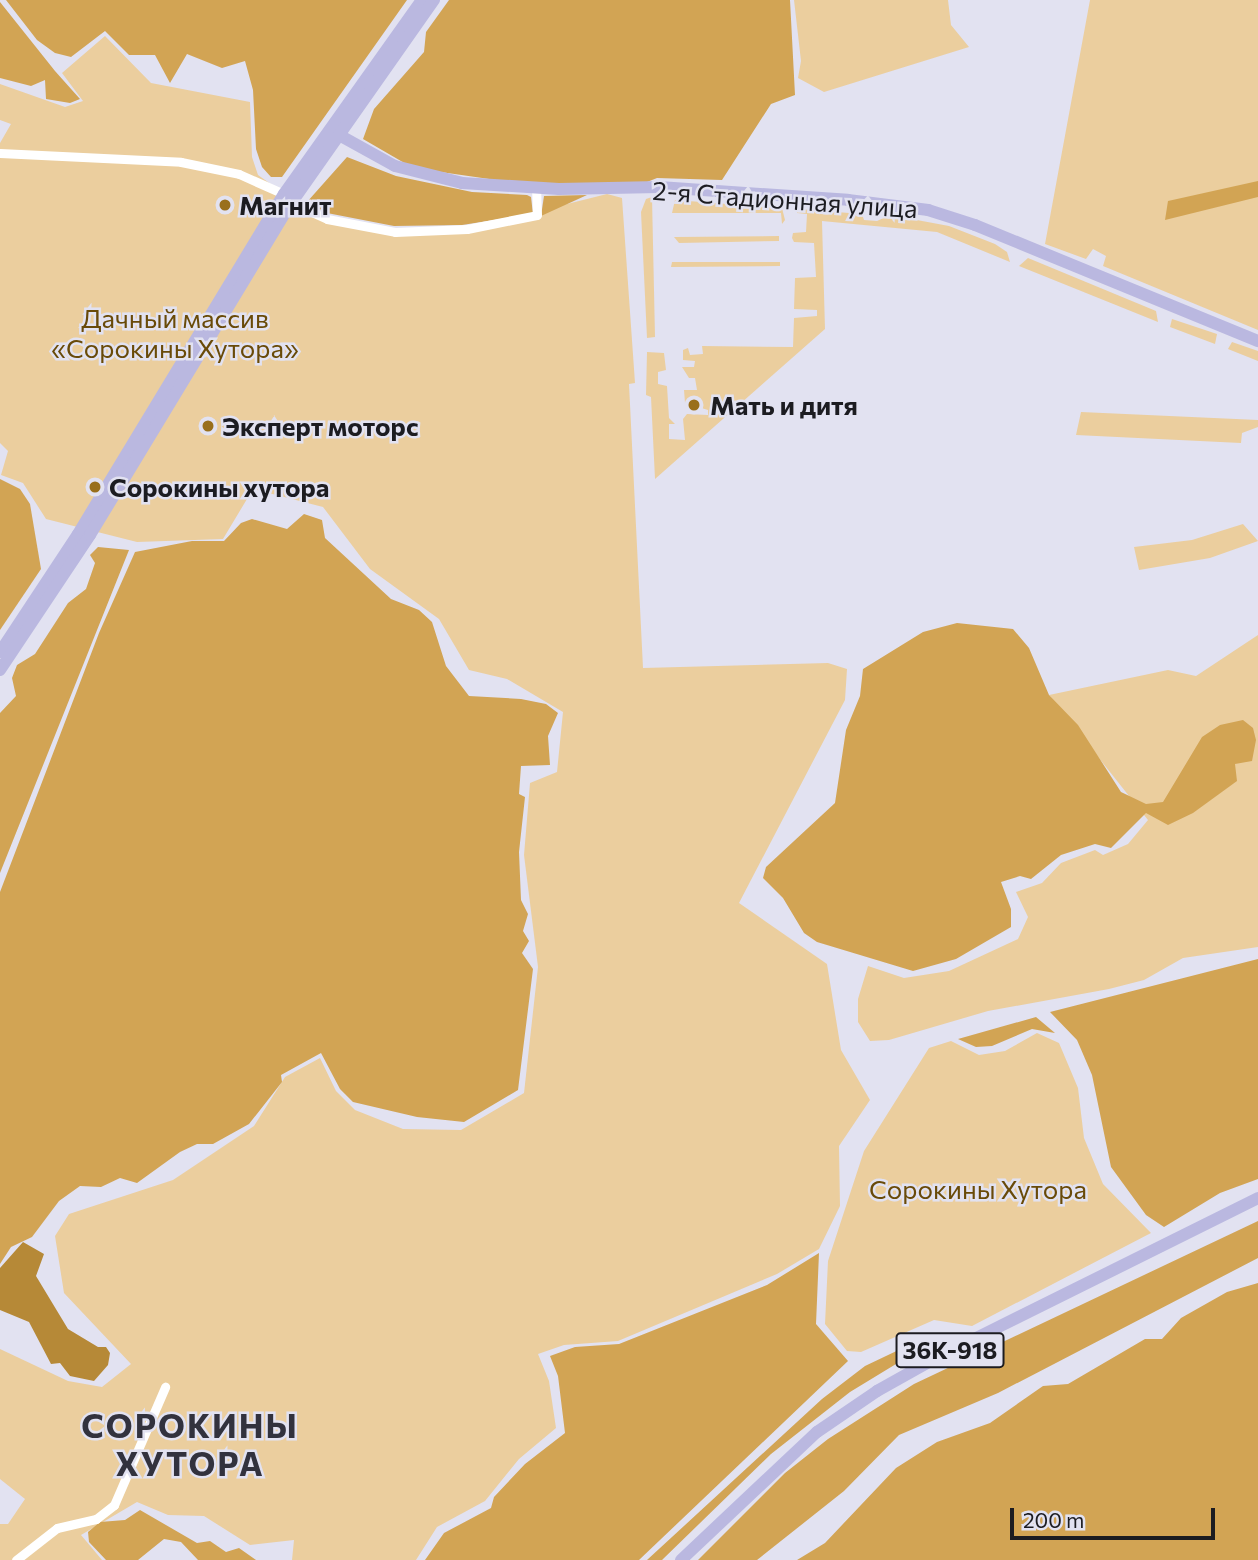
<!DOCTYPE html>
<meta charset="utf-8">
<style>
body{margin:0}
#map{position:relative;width:1258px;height:1560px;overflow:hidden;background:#e2e2f1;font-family:Commissioner,sans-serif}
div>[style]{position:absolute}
.green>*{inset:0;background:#ebce9e}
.forest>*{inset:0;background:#d2a454}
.water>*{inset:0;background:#b68937}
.minor>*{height:9px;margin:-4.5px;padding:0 4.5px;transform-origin:4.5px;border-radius:4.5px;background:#fff}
.major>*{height:12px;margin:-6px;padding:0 6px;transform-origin:6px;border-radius:6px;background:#bab8e0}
.dots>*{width:19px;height:19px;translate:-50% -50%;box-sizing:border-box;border:4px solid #e2e2f1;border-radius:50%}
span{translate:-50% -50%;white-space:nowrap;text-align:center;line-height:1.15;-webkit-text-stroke:5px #e2e2f1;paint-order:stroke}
.shield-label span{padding:2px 5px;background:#e2e2f1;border:2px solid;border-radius:5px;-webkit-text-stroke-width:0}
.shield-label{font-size:24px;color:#1c1c21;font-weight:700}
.street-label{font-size:26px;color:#1c1c21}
.poi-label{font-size:26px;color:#1c1c21;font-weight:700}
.left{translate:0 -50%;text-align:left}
.park-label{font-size:26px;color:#694a08}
.district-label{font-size:33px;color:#32323e;font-weight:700;letter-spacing:2px}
.scale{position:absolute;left:1010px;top:1508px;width:205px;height:32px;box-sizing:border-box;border:4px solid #1c1c21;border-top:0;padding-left:9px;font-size:21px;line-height:24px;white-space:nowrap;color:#1c1c21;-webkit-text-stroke:5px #e2e2f1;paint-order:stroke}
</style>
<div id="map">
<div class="green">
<div style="clip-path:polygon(794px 0,948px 0,951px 25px,969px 47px,824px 92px,798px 78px,801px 61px)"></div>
<div style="clip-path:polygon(1090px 0,1258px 0,1258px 330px,1103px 266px,1106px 256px,1093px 249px,1086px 259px,1045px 244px)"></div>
<div style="clip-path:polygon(105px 36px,151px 83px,250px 102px,252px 157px,258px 175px,307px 210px,394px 232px,467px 229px,607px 194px,622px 198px,635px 383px,629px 384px,643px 668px,828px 663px,847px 669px,845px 700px,739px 903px,827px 964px,841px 1050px,870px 1100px,839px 1146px,840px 1206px,819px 1249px,777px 1274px,618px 1341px,564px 1345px,538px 1354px,549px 1381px,556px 1428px,519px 1459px,485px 1501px,437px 1527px,416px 1560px,292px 1560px,294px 1540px,250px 1545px,204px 1516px,168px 1515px,137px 1502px,81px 1535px,102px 1560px,0 1560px,0 1524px,8px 1524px,25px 1499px,0 1479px,0 1349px,68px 1381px,102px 1387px,131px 1364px,64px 1293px,55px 1236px,69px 1214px,173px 1180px,254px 1126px,285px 1077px,320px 1058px,336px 1091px,355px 1110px,403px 1129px,461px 1130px,524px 1093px,538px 967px,524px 855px,530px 783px,557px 772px,563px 712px,507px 679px,469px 670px,439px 619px,370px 569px,323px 507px,253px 489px,223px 539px,137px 542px,46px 519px,23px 483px,1px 475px,8px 451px,0 443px,0 143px,11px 124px,0 120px,0 84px,65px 107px,83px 101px,62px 73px)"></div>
<div style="clip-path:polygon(652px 197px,655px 337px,647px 338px,641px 212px,646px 199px)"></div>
<div style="clip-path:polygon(675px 200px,782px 208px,785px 220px,782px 224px,781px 213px,672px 213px)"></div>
<div style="clip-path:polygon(798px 209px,862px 214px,864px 220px,877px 221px,890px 215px,949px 226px,995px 244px,1007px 252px,1010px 262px,937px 232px,822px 221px,825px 329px,655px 479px,651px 397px,646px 395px,647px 352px,664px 353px,666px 370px,658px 372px,658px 384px,667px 386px,669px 418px,675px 424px,669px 424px,669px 439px,685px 440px,683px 419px,687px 414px,708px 415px,708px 410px,685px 403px,684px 390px,697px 390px,695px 378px,689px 378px,682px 367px,694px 367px,695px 361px,683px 360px,683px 350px,688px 348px,690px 355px,703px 354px,702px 346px,793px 347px,794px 318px,817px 316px,817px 310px,794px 309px,795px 278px,816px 277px,814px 243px,794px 242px,792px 238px,793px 233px,806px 232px,807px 214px,797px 213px)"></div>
<div style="clip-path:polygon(779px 236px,779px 241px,679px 243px,674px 237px)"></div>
<div style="clip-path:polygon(1028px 258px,1156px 311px,1158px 322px,1019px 266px)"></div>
<div style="clip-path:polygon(672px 262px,780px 262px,780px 266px,671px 267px)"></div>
<div style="clip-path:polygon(1172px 319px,1217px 334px,1215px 344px,1170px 327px)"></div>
<div style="clip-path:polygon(1232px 342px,1258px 351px,1258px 361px,1228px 349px)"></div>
<div style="clip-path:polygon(1081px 412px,1258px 420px,1258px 427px,1242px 433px,1241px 443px,1076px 435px)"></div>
<div style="clip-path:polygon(1243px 524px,1258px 541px,1210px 558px,1139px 570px,1134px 547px,1192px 540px)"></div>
<div style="clip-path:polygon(1258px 635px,1258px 947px,1183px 958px,1144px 980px,1109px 989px,988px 1011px,889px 1040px,870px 1041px,858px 1022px,858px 999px,868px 966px,904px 978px,949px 971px,1018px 939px,1028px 917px,1016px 892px,1042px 883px,1061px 863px,1095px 850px,1103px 855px,1128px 844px,1148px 820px,1049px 695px,1168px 670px,1196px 676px)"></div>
<div style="clip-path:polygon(1037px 1033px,1059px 1043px,1078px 1088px,1084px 1138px,1103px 1184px,1151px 1233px,972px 1326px,934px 1320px,861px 1352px,847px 1351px,825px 1324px,828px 1261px,864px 1151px,929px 1048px,951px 1041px,979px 1055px,1005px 1051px)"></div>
</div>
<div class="forest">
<div style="clip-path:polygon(6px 0,407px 0,282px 177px,271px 177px,262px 167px,256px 149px,253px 90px,245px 61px,222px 68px,187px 54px,170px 83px,155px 55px,129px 55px,105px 31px,71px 57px,55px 53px,37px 40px)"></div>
<div style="clip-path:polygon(449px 0,790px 0,795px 95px,771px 104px,722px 180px,657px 178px,632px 188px,559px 189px,413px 168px,363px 139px,374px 109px,424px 52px,426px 32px)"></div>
<div style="clip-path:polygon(0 2px,55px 71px,80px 99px,70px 103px,46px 99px,45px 80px,31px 86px,0 78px)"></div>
<div style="clip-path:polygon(347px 157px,396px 176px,472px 192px,527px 195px,531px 197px,533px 214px,462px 225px,394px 226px,327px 213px,307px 202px)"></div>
<div style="clip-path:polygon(1258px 181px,1258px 197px,1165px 220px,1168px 201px)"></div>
<div style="clip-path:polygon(587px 195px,541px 216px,544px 196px)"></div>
<div style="clip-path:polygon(0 479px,20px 489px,30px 504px,41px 569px,0 630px)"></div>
<div style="clip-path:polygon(304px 514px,322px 520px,325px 538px,391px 599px,419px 610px,432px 622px,446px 666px,469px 696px,521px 699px,546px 704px,558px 713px,548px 736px,550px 765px,521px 766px,519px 794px,525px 797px,519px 852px,521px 900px,528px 914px,523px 931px,529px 941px,522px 953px,533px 969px,518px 1090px,464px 1122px,417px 1117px,353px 1102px,340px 1089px,321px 1053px,281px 1075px,282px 1082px,249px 1124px,213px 1144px,197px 1144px,180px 1152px,137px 1183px,120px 1178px,101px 1187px,80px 1186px,59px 1201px,32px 1237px,11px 1247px,0 1264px,0 892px,99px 633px,135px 552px,192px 541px,224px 541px,241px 523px,252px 519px,287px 529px)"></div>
<div style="clip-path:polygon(98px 547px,129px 550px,0 873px,0 713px,16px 696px,12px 678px,17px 665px,35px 654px,68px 603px,86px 589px,95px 563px,90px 555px)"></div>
<div style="clip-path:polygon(957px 623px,1013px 629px,1029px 648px,1049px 695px,1078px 725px,1121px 792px,1146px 804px,1163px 802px,1202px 737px,1220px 725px,1243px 720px,1253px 728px,1256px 740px,1252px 761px,1235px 764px,1237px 781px,1193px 813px,1168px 825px,1146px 813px,1111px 848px,1095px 844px,1061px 855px,1031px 879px,1020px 876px,1001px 882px,1011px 909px,1011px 927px,956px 959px,913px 971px,817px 942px,804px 933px,783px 898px,763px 878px,766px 867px,835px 803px,846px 730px,860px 696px,863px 669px,923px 632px)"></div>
<div style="clip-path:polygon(1258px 959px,1258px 1179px,1220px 1193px,1164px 1227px,1146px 1215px,1111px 1167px,1092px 1075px,1077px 1040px,1050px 1012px)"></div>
<div style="clip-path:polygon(1036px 1017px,1055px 1033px,1032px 1029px,992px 1046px,976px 1047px,958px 1039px)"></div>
<div style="clip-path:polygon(1258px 1221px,1258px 1258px,998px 1393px,899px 1435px,844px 1491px,757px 1560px,698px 1560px,785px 1473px,828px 1439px,914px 1384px)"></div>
<div style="clip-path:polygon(819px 1253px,816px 1324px,848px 1361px,639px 1560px,425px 1560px,444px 1533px,491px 1508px,494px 1497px,525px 1464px,565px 1433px,558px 1376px,550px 1356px,575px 1347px,619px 1344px,767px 1285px)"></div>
<div style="clip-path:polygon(1258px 1283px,1258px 1560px,797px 1560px,825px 1543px,896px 1468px,937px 1442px,990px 1423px,1043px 1386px,1068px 1384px,1145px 1339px,1162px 1339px,1181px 1318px,1227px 1292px)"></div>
<div style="clip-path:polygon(928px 1336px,942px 1336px,850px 1392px,771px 1454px,662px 1560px,647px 1560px,822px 1399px,865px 1366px)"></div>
<div style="clip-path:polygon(140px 1510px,197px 1543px,210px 1541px,226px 1552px,239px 1548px,256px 1560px,198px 1560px,181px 1542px,164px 1539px,138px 1560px,106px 1560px,89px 1542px,88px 1532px,100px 1522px,125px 1520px)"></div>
</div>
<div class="water">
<div style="clip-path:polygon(23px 1242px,44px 1254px,36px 1276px,68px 1329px,98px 1347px,106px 1347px,110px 1353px,108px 1365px,94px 1381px,70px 1376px,60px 1363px,51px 1364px,29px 1322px,0 1310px,0 1268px)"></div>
</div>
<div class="minor">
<div style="left:0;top:153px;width:181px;rotate:2.8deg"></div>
<div style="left:181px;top:162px;width:59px;rotate:11.7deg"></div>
<div style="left:239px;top:174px;width:49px;rotate:24deg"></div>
<div style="left:307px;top:210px;width:22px;rotate:24deg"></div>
<div style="left:327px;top:219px;width:69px;rotate:10.8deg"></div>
<div style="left:395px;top:232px;width:72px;rotate:-2.4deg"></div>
<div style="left:467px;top:229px;width:71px;rotate:-11.3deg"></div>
<div style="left:537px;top:215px;width:27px;rotate:-92deg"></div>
<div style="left:16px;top:1560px;width:52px;rotate:-38deg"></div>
<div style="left:57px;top:1528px;width:40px;rotate:-13deg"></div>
<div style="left:96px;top:1519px;width:23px;rotate:-38deg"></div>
<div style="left:114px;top:1505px;width:129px;rotate:-66.6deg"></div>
</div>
<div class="major">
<div style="left:330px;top:130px;width:74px;rotate:29deg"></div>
<div style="left:395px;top:166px;width:69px;rotate:14.2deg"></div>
<div style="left:462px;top:183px;width:97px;rotate:3.5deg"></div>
<div style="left:559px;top:189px;width:100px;rotate:-1.1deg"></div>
<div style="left:659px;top:187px;width:189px;rotate:3.9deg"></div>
<div style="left:848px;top:200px;width:81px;rotate:7.1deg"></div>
<div style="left:928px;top:210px;width:49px;rotate:17.7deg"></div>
<div style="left:975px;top:225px;width:306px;rotate:22.3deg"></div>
<div style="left:0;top:652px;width:141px;rotate:-56.5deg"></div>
<div style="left:78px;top:534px;width:398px;rotate:-58.8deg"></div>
<div style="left:284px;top:194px;width:238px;rotate:-54.6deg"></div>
<div style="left:0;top:670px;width:162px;rotate:-56.3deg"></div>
<div style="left:90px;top:535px;width:389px;rotate:-58.8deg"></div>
<div style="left:292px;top:202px;width:247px;rotate:-54.9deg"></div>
<div style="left:681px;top:1560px;width:187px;rotate:-43.3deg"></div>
<div style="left:817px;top:1432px;width:73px;rotate:-34.3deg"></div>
<div style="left:877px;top:1391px;width:68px;rotate:-29.2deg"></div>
<div style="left:936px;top:1358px;width:360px;rotate:-26.4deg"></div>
</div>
<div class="dots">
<div style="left:225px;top:205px;background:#996f1c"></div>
<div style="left:694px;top:405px;background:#996f1c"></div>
<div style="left:208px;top:426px;background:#996f1c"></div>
<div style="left:95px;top:487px;background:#996f1c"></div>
</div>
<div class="shield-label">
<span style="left:950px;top:1350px">36К-918</span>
</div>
<div class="street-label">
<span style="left:785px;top:199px;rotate:4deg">2-я Стадионная улица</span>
</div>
<div class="poi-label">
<span class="left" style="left:239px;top:205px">Магнит</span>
<span class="left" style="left:710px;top:405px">Мать и дитя</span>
<span class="left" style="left:222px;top:426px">Эксперт моторс</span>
<span class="left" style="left:109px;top:487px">Сорокины хутора</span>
</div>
<div class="park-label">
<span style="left:175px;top:333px">Дачный массив<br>«Сорокины Хутора»</span>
<span style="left:978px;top:1189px">Сорокины Хутора</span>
</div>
<div class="district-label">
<span style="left:190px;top:1444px">СОРОКИНЫ<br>ХУТОРА</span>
</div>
<div class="scale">200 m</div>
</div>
